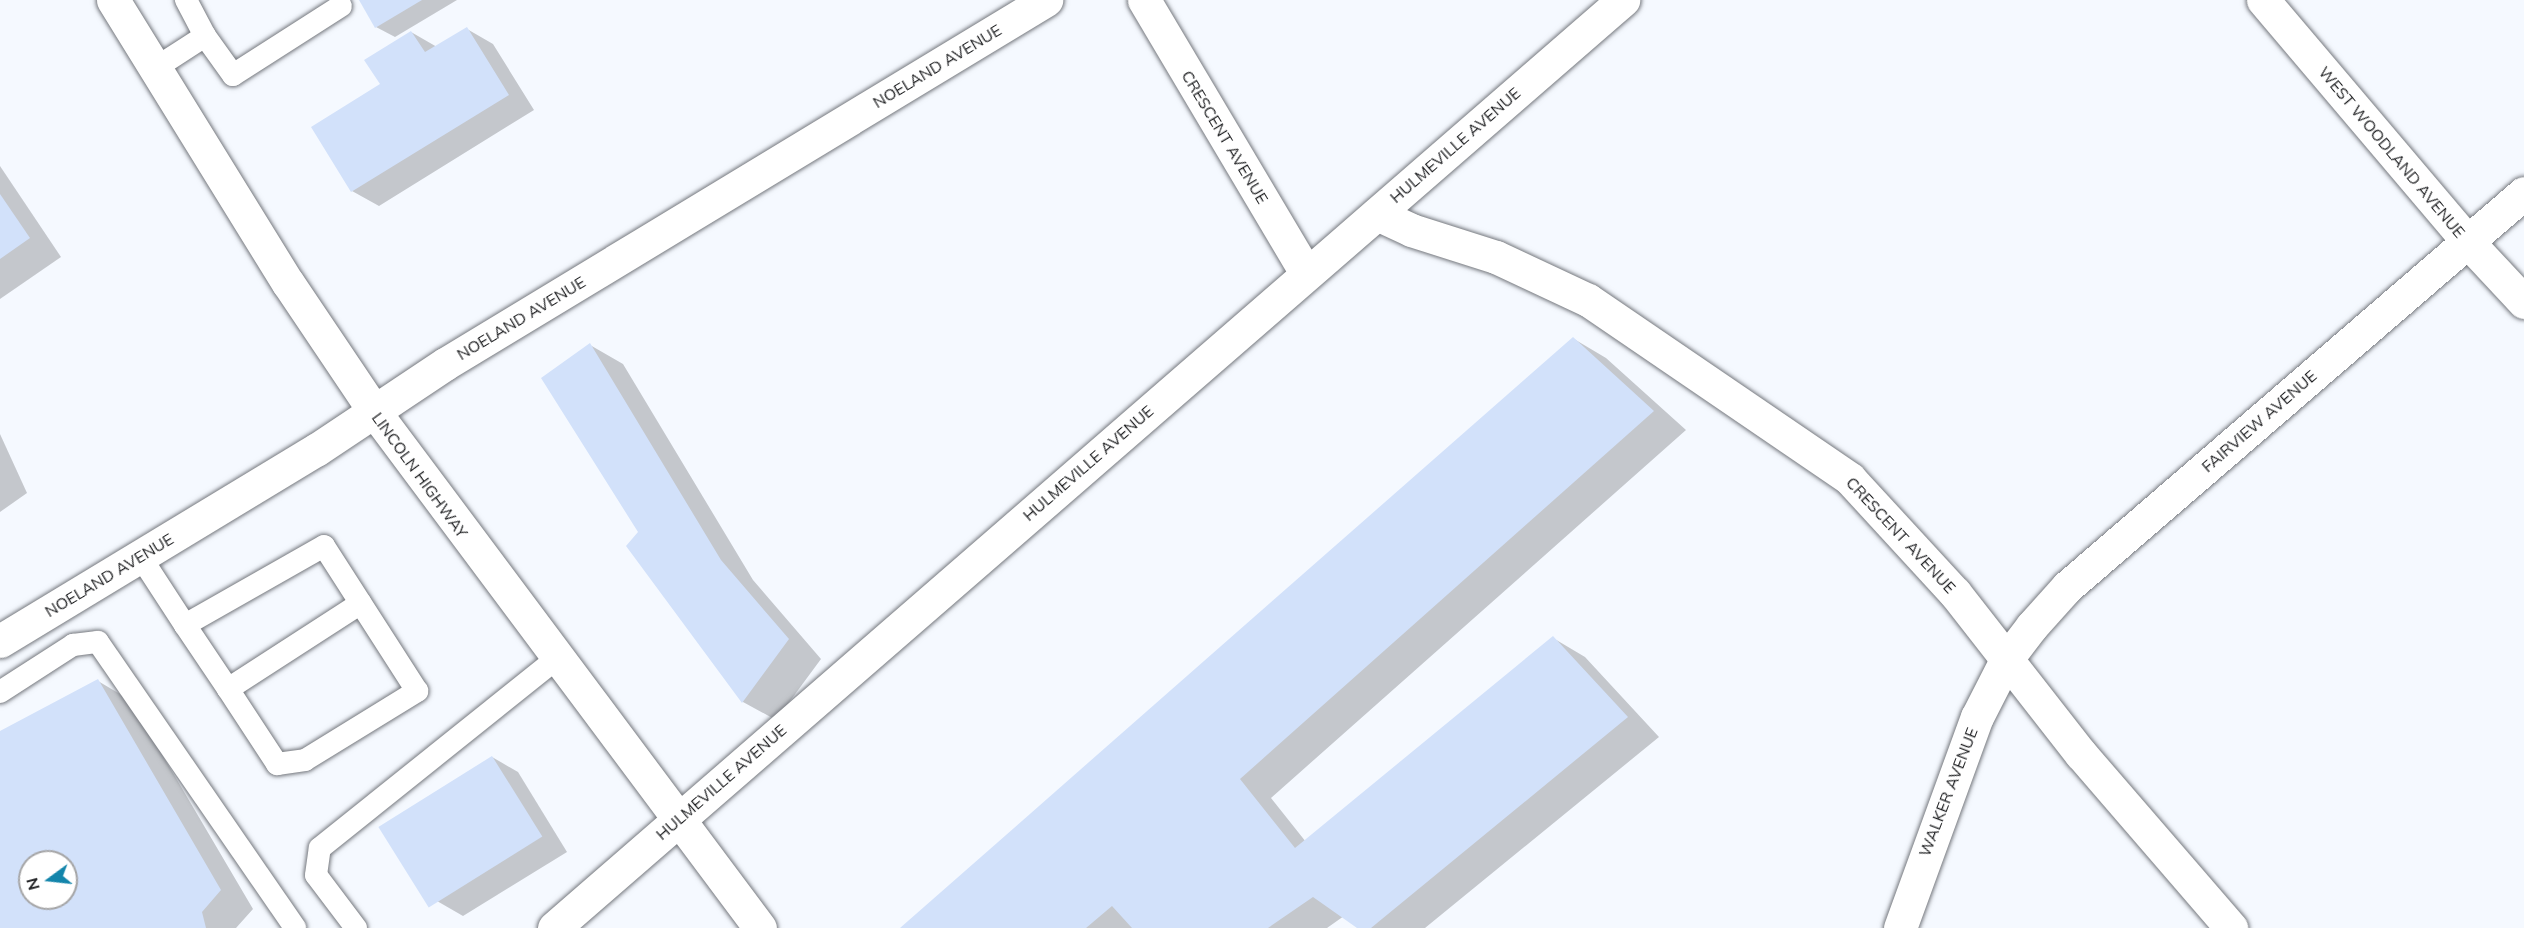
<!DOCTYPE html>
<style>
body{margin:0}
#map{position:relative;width:2524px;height:928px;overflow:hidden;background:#f5f9ff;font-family:Mulish,sans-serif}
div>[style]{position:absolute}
.shadow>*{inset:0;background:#0003}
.building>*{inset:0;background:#d2e1fa;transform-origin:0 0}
.roads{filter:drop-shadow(0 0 2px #75787e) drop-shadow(0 0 2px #75787e)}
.lane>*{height:22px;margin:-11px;padding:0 11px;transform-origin:11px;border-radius:11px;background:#fff}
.street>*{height:33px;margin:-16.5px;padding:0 16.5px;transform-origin:16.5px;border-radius:16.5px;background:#fff}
.secondary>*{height:33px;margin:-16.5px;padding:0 16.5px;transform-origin:16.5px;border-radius:16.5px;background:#fff}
.primary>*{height:33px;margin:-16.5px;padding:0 16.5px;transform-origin:16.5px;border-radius:16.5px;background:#fff}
span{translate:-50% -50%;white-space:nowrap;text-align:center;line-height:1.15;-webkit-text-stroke:4.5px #fff;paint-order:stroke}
.street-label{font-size:16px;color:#1d1e20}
.north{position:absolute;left:18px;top:850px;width:60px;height:60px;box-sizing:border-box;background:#fff;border:2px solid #a5a5a6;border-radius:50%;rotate:255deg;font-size:16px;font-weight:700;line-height:24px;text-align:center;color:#1d1e20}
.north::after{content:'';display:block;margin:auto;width:21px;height:27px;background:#1385ab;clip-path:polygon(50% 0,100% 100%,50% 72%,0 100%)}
</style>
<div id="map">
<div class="shadow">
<div style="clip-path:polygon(361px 0,457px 0,395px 37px,376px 27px)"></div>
<div style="clip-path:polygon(467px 29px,493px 44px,534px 110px,379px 206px,352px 191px,313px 127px,382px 85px,411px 32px,437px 47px)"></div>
<div style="clip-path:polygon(0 166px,61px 257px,0 299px)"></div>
<div style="clip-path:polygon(1574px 339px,1606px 358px,1686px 430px,1271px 798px,1306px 842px,1553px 638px,1585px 657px,1659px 737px,1425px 928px,1360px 928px,1344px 916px,1327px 928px,902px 928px)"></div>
<div style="clip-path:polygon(590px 345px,623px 364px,753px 580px,821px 659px,776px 720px,743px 702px,628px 546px,640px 532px)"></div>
<div style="clip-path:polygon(0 434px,27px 493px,0 512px)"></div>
<div style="clip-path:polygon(evenodd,98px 681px,130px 700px,253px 909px,236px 928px,0 928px,0 733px,98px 681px,30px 862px,66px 862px,66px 898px,30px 898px,30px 862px)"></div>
<div style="clip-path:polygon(492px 757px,518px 772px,567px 852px,463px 916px,437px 901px)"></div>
</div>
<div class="building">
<div style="clip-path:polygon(359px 0,422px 0,375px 28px)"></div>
<div style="clip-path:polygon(467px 27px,509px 95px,351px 192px,311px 127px,380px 84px,364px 60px,411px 31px,425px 52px)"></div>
<div style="clip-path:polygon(0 194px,30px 238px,0 259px)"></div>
<div style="clip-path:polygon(1573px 337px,1654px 411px,1240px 779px,1295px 848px,1553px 636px,1628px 717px,1371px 928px,1357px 928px,1313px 897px,1268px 928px,1132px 928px,1112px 906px,1086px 928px,900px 928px)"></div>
<div style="clip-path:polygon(590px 343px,721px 560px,789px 639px,742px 703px,626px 546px,638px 532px,541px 378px)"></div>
<div style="clip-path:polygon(evenodd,98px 679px,221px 890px,202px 912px,206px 928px,0 928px,0 731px,98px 679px,30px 862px,66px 862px,66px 898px,30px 898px,30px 862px)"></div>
<div style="left:492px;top:756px;width:95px;height:134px;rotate:58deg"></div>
</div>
<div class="roads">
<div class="lane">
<div style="left:205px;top:36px;width:48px;rotate:54.3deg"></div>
<div style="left:233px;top:75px;width:128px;rotate:-32.6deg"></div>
<div style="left:154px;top:69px;width:61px;rotate:-32.9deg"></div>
<div style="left:205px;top:36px;width:41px;rotate:-117.8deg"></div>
<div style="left:140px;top:556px;width:82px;rotate:56.9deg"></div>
<div style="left:185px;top:625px;width:77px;rotate:56.1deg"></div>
<div style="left:228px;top:689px;width:90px;rotate:56.8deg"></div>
<div style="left:277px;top:764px;width:28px;rotate:-8deg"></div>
<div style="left:305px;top:760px;width:132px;rotate:-31.6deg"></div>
<div style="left:417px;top:691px;width:172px;rotate:-122.7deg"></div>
<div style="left:324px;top:546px;width:160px;rotate:150.4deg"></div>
<div style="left:228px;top:689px;width:158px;rotate:-32.9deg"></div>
<div style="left:0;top:692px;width:87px;rotate:-32.8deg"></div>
<div style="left:73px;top:645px;width:25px;rotate:-7deg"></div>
<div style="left:98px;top:642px;width:347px;rotate:55.4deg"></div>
<div style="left:356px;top:928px;width:66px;rotate:-127deg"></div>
<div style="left:316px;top:875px;width:27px;rotate:-82deg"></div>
<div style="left:320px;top:848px;width:302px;rotate:-38.7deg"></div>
</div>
<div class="street">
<div style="left:1144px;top:0;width:317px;rotate:59.3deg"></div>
<div style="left:2263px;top:0;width:317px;rotate:49.7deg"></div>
<div style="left:2468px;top:242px;width:82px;rotate:47deg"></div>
<div style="left:1377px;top:214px;width:38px;rotate:25deg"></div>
<div style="left:1411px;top:230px;width:89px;rotate:17.6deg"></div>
<div style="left:1496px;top:257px;width:102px;rotate:25.1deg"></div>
<div style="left:1588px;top:300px;width:317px;rotate:34.3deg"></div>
<div style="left:1850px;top:479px;width:155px;rotate:47.4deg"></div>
<div style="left:1955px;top:593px;width:204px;rotate:52deg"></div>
<div style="left:2081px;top:754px;width:230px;rotate:49.2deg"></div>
<div style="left:0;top:641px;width:369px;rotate:-31.2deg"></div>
<div style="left:316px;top:450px;width:155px;rotate:-33.7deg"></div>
<div style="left:445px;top:364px;width:703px;rotate:-31.2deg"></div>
<div style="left:1900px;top:928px;width:225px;rotate:-70deg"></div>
<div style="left:1977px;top:717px;width:64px;rotate:-63deg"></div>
<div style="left:2006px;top:660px;width:43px;rotate:-52.6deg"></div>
<div style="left:2032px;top:626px;width:52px;rotate:-48.1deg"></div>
<div style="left:2067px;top:587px;width:603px;rotate:-40.77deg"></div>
</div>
<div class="secondary">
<div style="left:554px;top:928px;width:1416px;rotate:-40.96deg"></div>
</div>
<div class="primary">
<div style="left:113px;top:0;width:333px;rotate:58.3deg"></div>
<div style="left:288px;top:283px;width:154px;rotate:56.1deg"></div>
<div style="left:374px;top:411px;width:645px;rotate:53.25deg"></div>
</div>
</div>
<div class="street-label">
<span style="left:937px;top:66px;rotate:-31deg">NOELAND AVENUE</span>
<span style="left:1225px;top:137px;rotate:59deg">CRESCENT AVENUE</span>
<span style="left:1455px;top:145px;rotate:-41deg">HULMEVILLE AVENUE</span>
<span style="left:2392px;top:152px;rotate:50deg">WEST WOODLAND AVENUE</span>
<span style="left:521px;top:318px;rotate:-31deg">NOELAND AVENUE</span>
<span style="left:2259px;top:421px;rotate:-41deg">FAIRVIEW AVENUE</span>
<span style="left:1088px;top:463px;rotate:-41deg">HULMEVILLE AVENUE</span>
<span style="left:420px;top:475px;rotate:54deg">LINCOLN HIGHWAY</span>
<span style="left:1901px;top:535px;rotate:47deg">CRESCENT AVENUE</span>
<span style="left:109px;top:575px;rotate:-31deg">NOELAND AVENUE</span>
<span style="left:721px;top:782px;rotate:-41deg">HULMEVILLE AVENUE</span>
<span style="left:1948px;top:792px;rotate:-69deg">WALKER AVENUE</span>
</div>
<div class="north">N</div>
</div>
